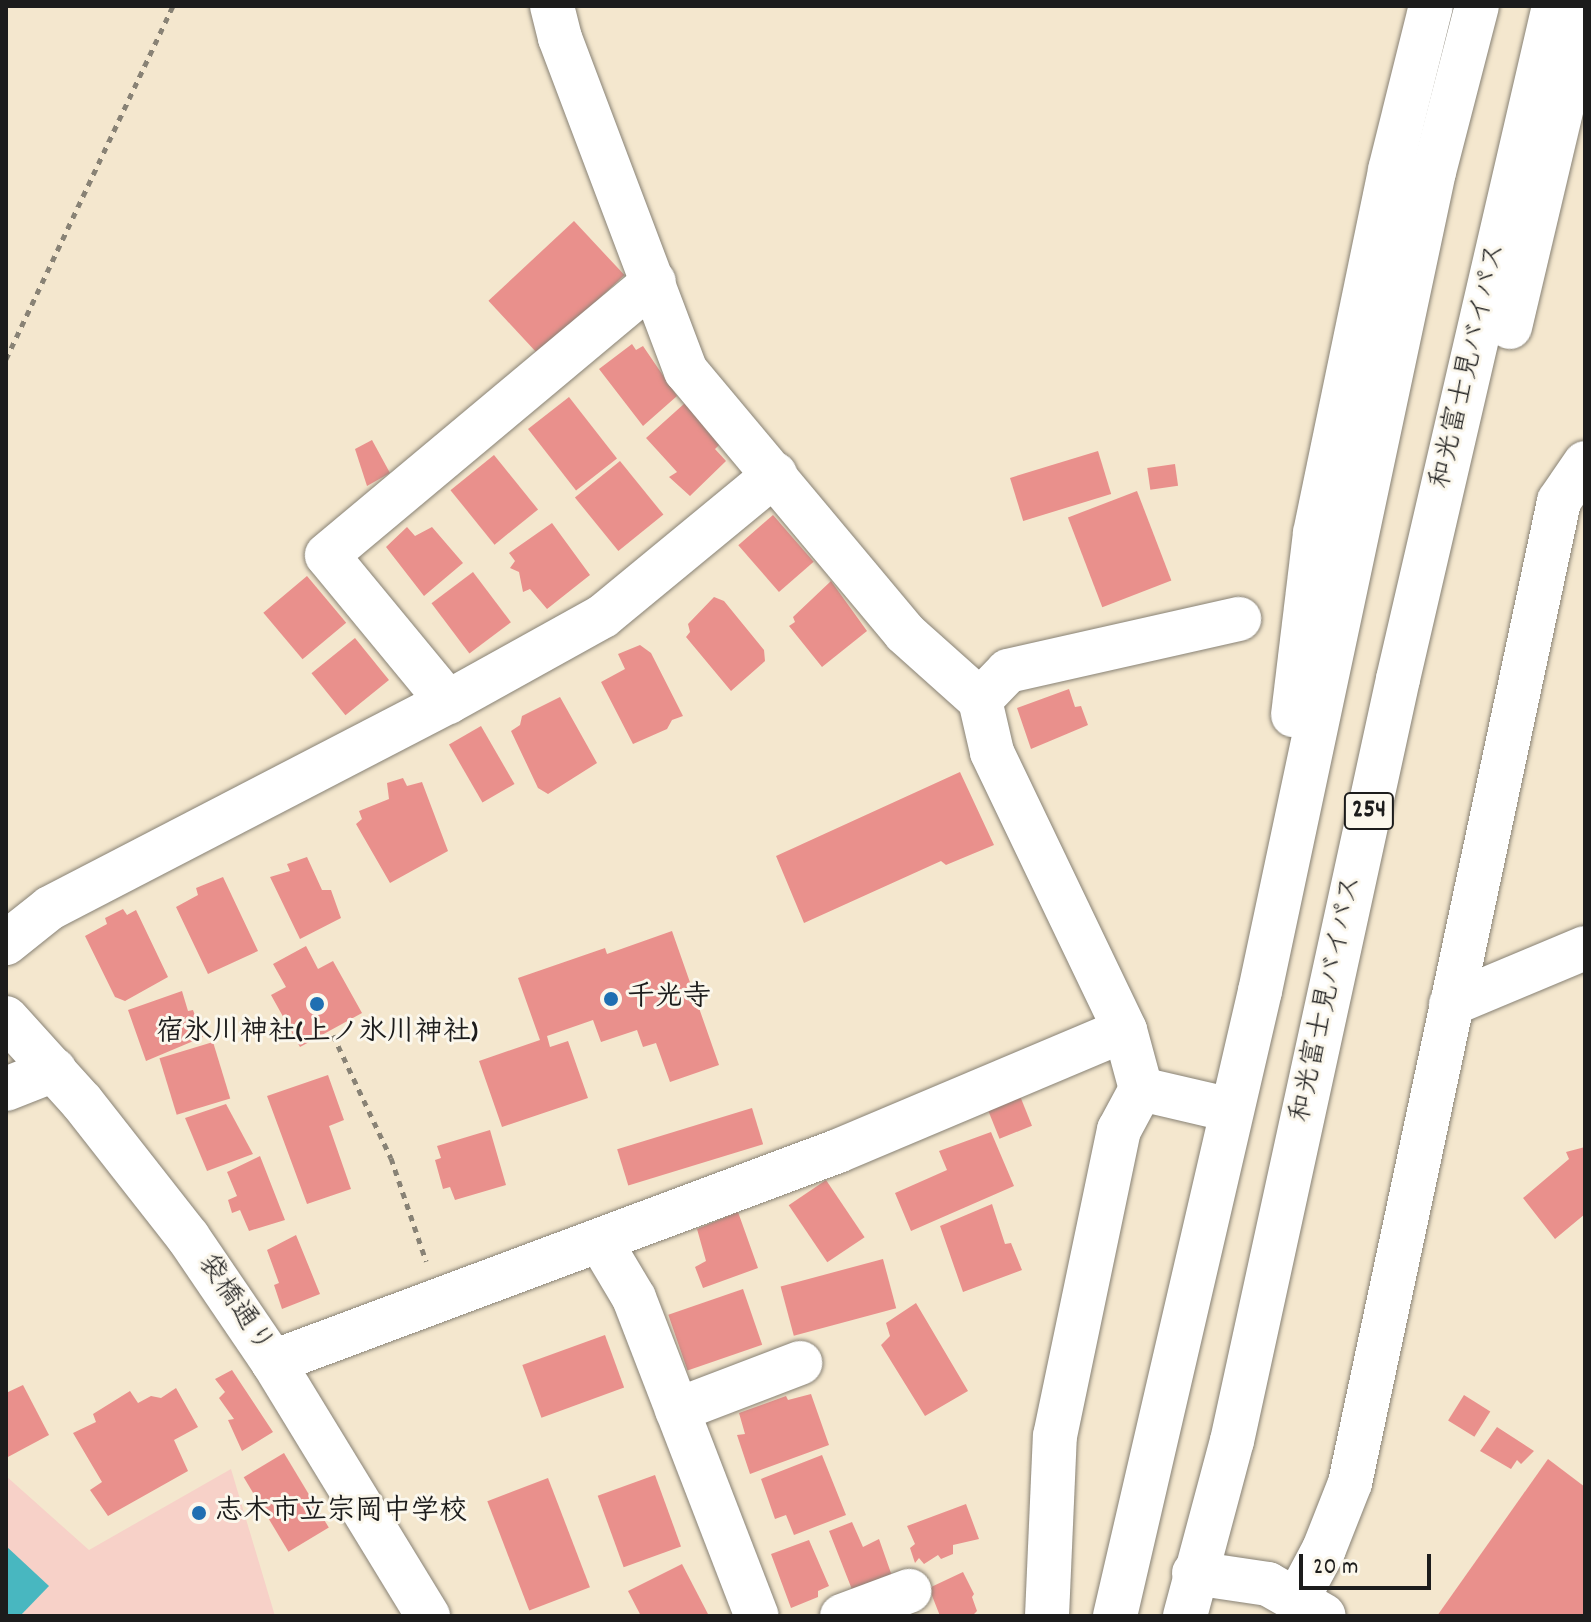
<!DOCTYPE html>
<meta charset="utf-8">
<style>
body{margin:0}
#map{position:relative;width:1591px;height:1622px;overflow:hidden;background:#f4e7ce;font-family:Dekko,"Klee One",sans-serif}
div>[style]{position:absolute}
.built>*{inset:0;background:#f7d1c8}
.water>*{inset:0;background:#48b7c0}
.building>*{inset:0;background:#e9908c;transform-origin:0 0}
.path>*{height:5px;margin-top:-2.5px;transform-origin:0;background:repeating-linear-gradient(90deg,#888275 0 6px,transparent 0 12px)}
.roads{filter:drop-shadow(0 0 2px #888275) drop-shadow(0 0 2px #888275)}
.minor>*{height:44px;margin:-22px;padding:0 22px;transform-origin:22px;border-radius:22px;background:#fff}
.highway>*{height:44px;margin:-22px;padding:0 22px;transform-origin:22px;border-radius:22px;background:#fff}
.dots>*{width:22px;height:22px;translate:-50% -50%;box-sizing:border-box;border:4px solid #fbf7ec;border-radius:50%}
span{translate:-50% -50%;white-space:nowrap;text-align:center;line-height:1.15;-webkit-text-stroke:6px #fbf7ec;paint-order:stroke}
.shield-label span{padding:2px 6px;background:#fbf7ec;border:2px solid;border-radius:6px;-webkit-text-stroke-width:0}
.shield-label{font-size:26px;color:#1c1c1c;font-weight:700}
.street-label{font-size:28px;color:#1c1c1c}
.poi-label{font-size:28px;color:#1c1c1c;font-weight:700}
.left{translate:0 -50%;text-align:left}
.frame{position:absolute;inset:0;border:8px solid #1c1c1c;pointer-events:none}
.scale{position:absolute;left:1299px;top:1554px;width:132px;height:36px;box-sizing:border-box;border:4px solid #1c1c1c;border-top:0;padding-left:10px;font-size:24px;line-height:28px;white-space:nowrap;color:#1c1c1c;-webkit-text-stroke:6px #fbf7ec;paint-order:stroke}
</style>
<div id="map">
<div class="built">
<div style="clip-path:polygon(231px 1469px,275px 1616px,6px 1616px,6px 1476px,89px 1550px)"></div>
</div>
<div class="water">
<div style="clip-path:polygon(6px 1546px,49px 1586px,20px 1616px,6px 1616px)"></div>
</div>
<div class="building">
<div style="left:574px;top:221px;width:74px;height:117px;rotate:47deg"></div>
<div style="clip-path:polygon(632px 344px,636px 350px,643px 346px,677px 396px,643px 426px,599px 369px)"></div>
<div style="left:569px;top:397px;width:78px;height:52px;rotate:52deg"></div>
<div style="clip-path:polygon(685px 403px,722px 442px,715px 449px,726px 461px,690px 496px,669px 477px,677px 472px,646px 438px)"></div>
<div style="clip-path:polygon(372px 440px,390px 473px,367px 486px,355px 449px)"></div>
<div style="left:1098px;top:451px;width:45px;height:92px;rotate:73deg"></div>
<div style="left:494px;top:455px;width:70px;height:56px;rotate:51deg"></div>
<div style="left:620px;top:461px;width:69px;height:58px;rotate:51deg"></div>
<div style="left:1175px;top:464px;width:22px;height:28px;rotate:82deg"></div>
<div style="left:1137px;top:491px;width:96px;height:74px;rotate:69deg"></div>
<div style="left:773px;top:515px;width:62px;height:46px;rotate:49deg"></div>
<div style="clip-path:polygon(552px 523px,590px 575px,547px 609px,530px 589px,523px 592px,519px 572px,510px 568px,515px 561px,509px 553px)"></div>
<div style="clip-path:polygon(407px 527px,415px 536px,432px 527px,463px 563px,424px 596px,386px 547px)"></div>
<div style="left:473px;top:572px;width:63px;height:52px;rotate:53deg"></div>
<div style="left:307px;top:576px;width:61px;height:57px;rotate:50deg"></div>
<div style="clip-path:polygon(831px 581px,867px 631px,822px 667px,789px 626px,795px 622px,793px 617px)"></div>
<div style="clip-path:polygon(714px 597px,724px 601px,764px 650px,765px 661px,731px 691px,686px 637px,690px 632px,688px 624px)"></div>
<div style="left:355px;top:638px;width:54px;height:56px;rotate:51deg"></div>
<div style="clip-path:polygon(640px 645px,651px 653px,683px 716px,672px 720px,667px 729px,633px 744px,601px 682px,625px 669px,618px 654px)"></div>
<div style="clip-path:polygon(1069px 689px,1075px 707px,1081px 706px,1088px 725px,1031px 749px,1017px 708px)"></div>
<div style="clip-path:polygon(560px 697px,597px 763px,548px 794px,538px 788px,511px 731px,520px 725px,522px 716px)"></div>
<div style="left:481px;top:726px;width:67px;height:37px;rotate:60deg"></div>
<div style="clip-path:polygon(960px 772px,994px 845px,946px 865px,941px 861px,804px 923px,776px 856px)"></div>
<div style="clip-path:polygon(403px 778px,407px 786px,422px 782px,448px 851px,390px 883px,356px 824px,362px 819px,359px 811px,389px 799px,387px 783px)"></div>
<div style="clip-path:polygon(307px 857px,322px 890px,331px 890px,341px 918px,300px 939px,270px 877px,290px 871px,287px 864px)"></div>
<div style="clip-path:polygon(223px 877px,258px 951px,208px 974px,176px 907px,198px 895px,196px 888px)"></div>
<div style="clip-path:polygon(123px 909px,127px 915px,136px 910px,168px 977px,125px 1001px,115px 997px,85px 936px,107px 924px,105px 918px)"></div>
<div style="clip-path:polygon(672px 931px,719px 1065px,670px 1082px,656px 1043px,643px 1047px,637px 1030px,601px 1042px,593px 1020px,547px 1036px,550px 1047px,568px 1041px,588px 1098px,502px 1127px,479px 1061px,540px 1040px,518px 978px,605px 948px,607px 954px)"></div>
<div style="clip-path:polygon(306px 946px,318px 969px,333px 961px,362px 1013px,300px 1047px,271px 995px,286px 987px,273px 964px)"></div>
<div style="clip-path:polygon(182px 991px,188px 1011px,193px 1010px,203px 1037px,146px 1061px,128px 1010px)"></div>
<div style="left:213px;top:1042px;width:59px;height:56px;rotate:73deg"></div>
<div style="clip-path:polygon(328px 1075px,344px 1120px,329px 1126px,351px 1189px,307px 1204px,267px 1096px)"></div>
<div style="left:1020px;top:1096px;width:32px;height:35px;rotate:68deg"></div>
<div style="clip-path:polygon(226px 1104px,253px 1154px,207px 1171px,185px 1118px)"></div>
<div style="left:752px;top:1108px;width:38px;height:141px;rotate:73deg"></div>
<div style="clip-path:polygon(490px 1130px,506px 1185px,455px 1200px,450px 1187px,443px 1189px,435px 1160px,441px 1158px,437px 1146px)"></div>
<div style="clip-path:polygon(991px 1132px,1014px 1186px,911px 1231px,895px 1193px,947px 1170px,939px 1151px)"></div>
<div style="clip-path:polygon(1585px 1147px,1585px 1214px,1555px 1239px,1523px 1198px,1569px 1159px,1566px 1152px)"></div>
<div style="clip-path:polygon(260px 1156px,285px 1220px,249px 1231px,240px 1210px,232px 1213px,228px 1200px,237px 1196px,227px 1172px)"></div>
<div style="left:826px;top:1180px;width:69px;height:45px;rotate:56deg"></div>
<div style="clip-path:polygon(992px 1204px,1005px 1244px,1011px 1243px,1022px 1270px,963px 1292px,940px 1226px)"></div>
<div style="clip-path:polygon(738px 1212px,758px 1268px,703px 1288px,695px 1267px,706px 1261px,697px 1229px)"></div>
<div style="clip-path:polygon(296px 1235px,320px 1294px,282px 1309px,274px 1285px,279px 1283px,267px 1250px)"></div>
<div style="left:883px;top:1259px;width:51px;height:106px;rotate:75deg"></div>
<div style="left:743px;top:1289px;width:59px;height:79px;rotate:71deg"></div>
<div style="clip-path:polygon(916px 1303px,968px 1391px,925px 1416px,881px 1345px,890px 1336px,886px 1323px)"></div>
<div style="left:605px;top:1335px;width:56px;height:88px;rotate:70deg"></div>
<div style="clip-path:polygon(232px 1370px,273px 1432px,242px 1451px,228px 1420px,234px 1419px,219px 1398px,225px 1392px,215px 1379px)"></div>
<div style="clip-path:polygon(23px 1385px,49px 1435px,6px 1458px,6px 1393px)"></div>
<div style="clip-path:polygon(176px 1388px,198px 1427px,174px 1440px,188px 1471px,108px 1516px,90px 1490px,102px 1482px,73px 1433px,96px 1422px,93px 1414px,130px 1391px,138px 1403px,151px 1396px,161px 1398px)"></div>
<div style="clip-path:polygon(811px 1394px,829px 1445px,750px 1474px,737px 1435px,745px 1434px,739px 1413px,786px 1396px,788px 1400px)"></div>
<div style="left:1464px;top:1395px;width:31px;height:30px;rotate:32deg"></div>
<div style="clip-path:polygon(1497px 1427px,1534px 1451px,1521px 1464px,1517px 1460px,1511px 1469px,1480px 1451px)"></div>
<div style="left:284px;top:1453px;width:87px;height:47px;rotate:59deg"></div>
<div style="clip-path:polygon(822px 1455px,846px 1515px,794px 1535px,786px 1515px,775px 1519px,761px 1479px)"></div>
<div style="clip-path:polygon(1548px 1459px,1585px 1487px,1585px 1616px,1437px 1616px)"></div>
<div style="left:655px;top:1475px;width:76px;height:61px;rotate:70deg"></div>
<div style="left:548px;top:1478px;width:117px;height:65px;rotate:69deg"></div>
<div style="clip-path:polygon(966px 1504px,979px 1539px,953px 1545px,953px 1554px,941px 1559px,938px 1555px,924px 1564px,919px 1558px,915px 1563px,910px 1548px,915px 1544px,907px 1526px)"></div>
<div style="clip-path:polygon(852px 1522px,863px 1547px,879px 1539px,892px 1576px,853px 1592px,829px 1531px)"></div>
<div style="clip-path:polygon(809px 1540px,829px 1586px,818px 1591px,818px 1597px,791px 1608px,771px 1554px)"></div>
<div style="clip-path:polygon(682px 1564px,709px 1616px,641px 1616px,628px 1591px)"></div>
<div style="clip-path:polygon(963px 1572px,974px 1594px,972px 1597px,977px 1611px,972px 1616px,940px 1616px,929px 1588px)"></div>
</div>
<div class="path">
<div style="left:6px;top:359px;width:391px;rotate:-64.7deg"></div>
<div style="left:333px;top:1035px;width:136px;rotate:64.8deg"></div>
<div style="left:391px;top:1158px;width:109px;rotate:71.2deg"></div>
</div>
<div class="roads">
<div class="minor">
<div style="left:552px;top:6px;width:33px;rotate:76deg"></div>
<div style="left:560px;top:38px;width:356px;rotate:69.3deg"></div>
<div style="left:686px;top:371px;width:341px;rotate:50.1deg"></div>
<div style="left:905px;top:633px;width:101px;rotate:41.8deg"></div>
<div style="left:448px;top:702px;width:190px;rotate:-129.5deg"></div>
<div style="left:327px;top:555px;width:426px;rotate:-39.9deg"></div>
<div style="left:6px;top:943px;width:56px;rotate:-38.5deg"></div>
<div style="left:50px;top:908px;width:448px;rotate:-27.4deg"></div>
<div style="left:448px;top:702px;width:177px;rotate:-29deg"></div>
<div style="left:603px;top:616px;width:223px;rotate:-39.5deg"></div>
<div style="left:1451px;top:1004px;width:145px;rotate:-22.7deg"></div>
<div style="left:6px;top:1018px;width:113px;rotate:47.9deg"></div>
<div style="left:82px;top:1102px;width:172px;rotate:51.9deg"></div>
<div style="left:188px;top:1237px;width:151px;rotate:55.8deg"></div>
<div style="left:273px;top:1362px;width:298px;rotate:58.6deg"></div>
<div style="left:6px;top:1089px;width:52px;rotate:-21.6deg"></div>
<div style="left:1231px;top:1110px;width:92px;rotate:-166.9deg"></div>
<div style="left:1141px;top:1089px;width:61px;rotate:-105.2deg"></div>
<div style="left:1125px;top:1030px;width:308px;rotate:-115.6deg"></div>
<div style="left:992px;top:752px;width:53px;rotate:-103deg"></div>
<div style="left:980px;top:700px;width:40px;rotate:-46deg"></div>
<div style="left:1008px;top:671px;width:237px;rotate:-12.7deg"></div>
<div style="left:600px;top:1241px;width:66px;rotate:59.2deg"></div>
<div style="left:634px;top:1298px;width:341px;rotate:68.9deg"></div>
<div style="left:273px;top:1362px;width:603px;rotate:-20.48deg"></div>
<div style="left:838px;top:1151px;width:311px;rotate:-22.9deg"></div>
<div style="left:677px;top:1410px;width:132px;rotate:-20.9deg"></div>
<div style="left:1194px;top:1573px;width:75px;rotate:8.5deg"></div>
<div style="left:1268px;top:1584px;width:64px;rotate:29.7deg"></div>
<div style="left:1298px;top:1598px;width:55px;rotate:-62deg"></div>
<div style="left:1324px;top:1549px;width:71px;rotate:-68.5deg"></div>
<div style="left:1350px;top:1483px;width:1004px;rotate:-77.98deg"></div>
<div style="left:1559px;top:501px;width:46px;rotate:-55.6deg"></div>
<div style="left:842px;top:1616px;width:72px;rotate:-20.5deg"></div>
<div style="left:1047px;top:1616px;width:180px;rotate:-87.5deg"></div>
<div style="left:1055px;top:1436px;width:313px;rotate:-78.2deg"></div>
<div style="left:1119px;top:1130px;width:47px;rotate:-61.8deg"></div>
</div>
<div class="highway">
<div style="left:1510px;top:327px;width:326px;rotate:-76.7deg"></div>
<div style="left:1293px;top:715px;width:183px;rotate:-83.1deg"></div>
<div style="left:1315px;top:533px;width:371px;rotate:-78.3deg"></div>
<div style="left:1390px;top:170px;width:169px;rotate:-76deg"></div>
<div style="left:1115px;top:1616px;width:642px;rotate:-76.94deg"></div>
<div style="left:1260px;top:991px;width:837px;rotate:-78.01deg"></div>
<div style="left:1434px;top:172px;width:171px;rotate:-75.5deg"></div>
<div style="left:1185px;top:1616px;width:181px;rotate:-75deg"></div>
<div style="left:1232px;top:1441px;width:780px;rotate:-77.71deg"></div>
<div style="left:1398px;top:679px;width:691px;rotate:-76.95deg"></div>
</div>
</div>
<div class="dots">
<div style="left:611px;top:999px;background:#1f6fb2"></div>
<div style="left:317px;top:1004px;background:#1f6fb2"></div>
<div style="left:199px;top:1513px;background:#1f6fb2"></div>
</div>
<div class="shield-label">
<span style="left:1369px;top:811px">254</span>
</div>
<div class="street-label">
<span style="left:1470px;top:366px;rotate:-77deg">和光富士見バイパス</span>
<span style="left:1328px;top:999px;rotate:-78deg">和光富士見バイパス</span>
<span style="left:234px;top:1305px;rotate:56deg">袋橋通り</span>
</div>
<div class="poi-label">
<span class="left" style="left:627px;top:999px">千光寺</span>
<span style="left:317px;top:1034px">宿氷川神社(上ノ氷川神社)</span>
<span class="left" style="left:215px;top:1513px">志木市立宗岡中学校</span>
</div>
<div class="frame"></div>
<div class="scale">20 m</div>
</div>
